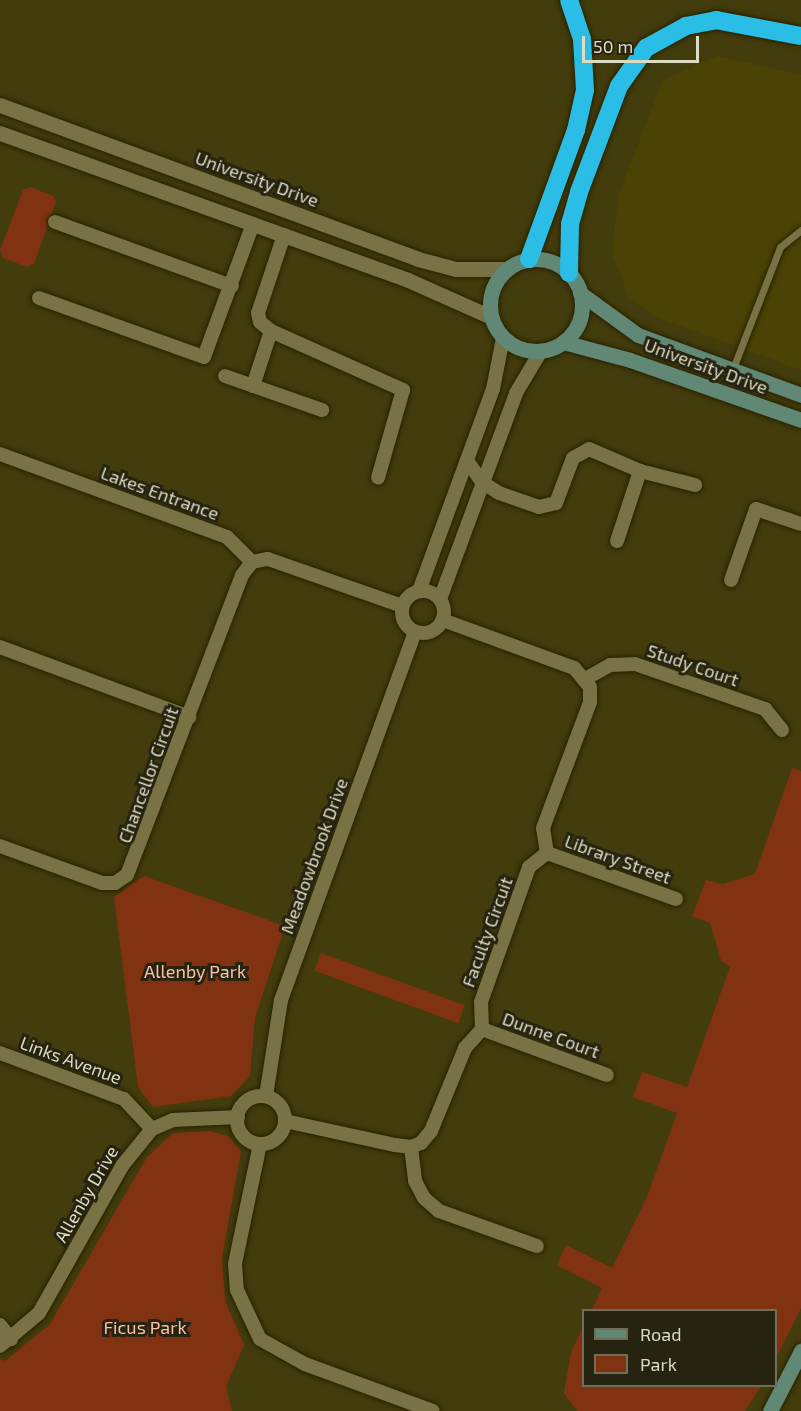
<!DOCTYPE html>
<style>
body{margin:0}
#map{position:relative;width:801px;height:1411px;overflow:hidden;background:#433c0c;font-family:"Exo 2",sans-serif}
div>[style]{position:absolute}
.built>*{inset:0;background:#4b4306}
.green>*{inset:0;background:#813311;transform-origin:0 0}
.roads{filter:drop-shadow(0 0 2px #282300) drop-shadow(0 0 2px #282300)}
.service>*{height:7px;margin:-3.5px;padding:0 3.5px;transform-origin:3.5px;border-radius:3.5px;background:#797244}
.minor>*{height:14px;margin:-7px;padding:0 7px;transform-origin:7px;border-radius:7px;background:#797244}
.minor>.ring{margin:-7px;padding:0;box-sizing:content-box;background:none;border:14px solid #797244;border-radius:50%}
.tertiary>*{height:15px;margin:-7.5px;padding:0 7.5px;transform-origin:7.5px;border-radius:7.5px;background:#797244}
.secondary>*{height:15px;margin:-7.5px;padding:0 7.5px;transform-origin:7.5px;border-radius:7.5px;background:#618874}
.secondary>.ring{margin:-7.5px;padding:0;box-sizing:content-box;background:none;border:15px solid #618874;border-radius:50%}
.motorway>*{height:18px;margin:-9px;padding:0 9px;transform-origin:9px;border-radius:9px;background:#2abde5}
span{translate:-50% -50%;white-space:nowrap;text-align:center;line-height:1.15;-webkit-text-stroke:6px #262310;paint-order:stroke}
.street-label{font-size:18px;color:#dedbc3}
.park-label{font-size:18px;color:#fec0a9}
.legend{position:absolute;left:582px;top:1309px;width:195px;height:78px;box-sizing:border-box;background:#262310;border:2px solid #706d58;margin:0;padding:8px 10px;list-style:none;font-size:18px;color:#dedbc3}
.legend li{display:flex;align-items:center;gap:12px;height:30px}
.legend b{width:30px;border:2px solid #706d58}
.scale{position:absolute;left:582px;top:36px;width:117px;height:27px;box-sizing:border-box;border:3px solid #dedbc3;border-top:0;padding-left:8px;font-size:18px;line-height:21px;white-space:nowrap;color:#dedbc3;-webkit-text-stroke:4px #262310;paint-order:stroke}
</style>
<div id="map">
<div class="built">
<div style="clip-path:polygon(718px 56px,801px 75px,801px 370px,659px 318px,629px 298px,612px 253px,619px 193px,663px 80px)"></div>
</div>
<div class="green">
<div style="clip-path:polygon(30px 187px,53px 196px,56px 202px,34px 264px,27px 267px,3px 258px,0 250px,23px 190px)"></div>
<div style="clip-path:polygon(792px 768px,801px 771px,801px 1308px,776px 1358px,776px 1310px,592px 1310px,602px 1288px,557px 1265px,566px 1245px,612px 1268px,647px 1197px,677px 1113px,633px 1097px,642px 1072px,687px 1087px,730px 967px,721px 960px,710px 923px,692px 916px,706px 880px,723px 884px,755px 874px)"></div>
<div style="clip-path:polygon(144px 876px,285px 926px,255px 1018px,250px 1076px,231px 1096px,153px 1107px,138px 1087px,114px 897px)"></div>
<div style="left:321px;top:953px;width:153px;height:19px;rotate:20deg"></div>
<div style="clip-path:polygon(210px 1131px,228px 1136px,241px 1151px,222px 1258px,225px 1301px,244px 1345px,226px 1386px,232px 1411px,0 1411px,0 1359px,5px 1361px,50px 1324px,147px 1157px,173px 1133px)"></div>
<div style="clip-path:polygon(583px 1327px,584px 1386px,761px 1386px,745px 1411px,577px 1411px,564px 1393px,571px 1352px)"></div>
</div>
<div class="roads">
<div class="service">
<div style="left:732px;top:371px;width:133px;rotate:-68.8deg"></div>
<div style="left:780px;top:247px;width:27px;rotate:-39deg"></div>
</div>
<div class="minor">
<div style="left:55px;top:222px;width:188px;rotate:19.9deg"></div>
<div style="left:284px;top:235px;width:82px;rotate:108.4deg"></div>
<div style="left:258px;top:313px;width:9px;rotate:77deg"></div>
<div style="left:260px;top:322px;width:14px;rotate:39deg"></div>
<div style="left:271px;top:331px;width:145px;rotate:24.1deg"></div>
<div style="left:403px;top:390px;width:91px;rotate:105.9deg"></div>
<div style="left:39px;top:298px;width:175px;rotate:19.7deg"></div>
<div style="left:204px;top:357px;width:142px;rotate:-69.8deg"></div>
<div style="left:225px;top:376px;width:103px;rotate:19.3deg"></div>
<div style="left:253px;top:386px;width:58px;rotate:-71.9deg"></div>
<div style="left:0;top:454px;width:242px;rotate:20.1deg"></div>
<div style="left:227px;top:537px;width:35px;rotate:45deg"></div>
<div style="left:252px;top:562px;width:16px;rotate:-11deg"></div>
<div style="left:268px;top:559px;width:142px;rotate:19.3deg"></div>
<div style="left:468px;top:462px;width:24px;rotate:55deg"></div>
<div style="left:482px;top:482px;width:20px;rotate:33deg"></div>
<div style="left:499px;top:493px;width:42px;rotate:19.3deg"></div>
<div style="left:539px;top:507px;width:17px;rotate:-13deg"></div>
<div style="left:556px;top:503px;width:48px;rotate:-69.3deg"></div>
<div style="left:573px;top:458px;width:18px;rotate:-29deg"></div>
<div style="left:589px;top:449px;width:56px;rotate:23.3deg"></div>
<div style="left:640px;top:471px;width:57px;rotate:14.3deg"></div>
<div style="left:617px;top:541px;width:74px;rotate:-71.8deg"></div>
<div style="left:731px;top:580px;width:75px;rotate:-70.6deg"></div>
<div style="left:756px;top:509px;width:47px;rotate:18.4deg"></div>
<div class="ring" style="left:402px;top:591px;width:28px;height:28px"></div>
<div style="left:419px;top:591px;width:215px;rotate:-69.9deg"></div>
<div style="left:493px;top:389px;width:52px;rotate:-78.9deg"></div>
<div style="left:440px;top:599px;width:220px;rotate:-69.7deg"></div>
<div style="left:516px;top:393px;width:49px;rotate:-59.2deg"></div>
<div style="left:0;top:647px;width:202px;rotate:20.3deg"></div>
<div style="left:585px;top:679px;width:29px;rotate:-29deg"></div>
<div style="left:610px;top:665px;width:25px;rotate:-2deg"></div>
<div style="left:635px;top:664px;width:138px;rotate:19.1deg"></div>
<div style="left:765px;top:709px;width:27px;rotate:51deg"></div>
<div style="left:0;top:846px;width:109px;rotate:19.9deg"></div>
<div style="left:102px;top:883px;width:13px"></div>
<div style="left:115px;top:883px;width:14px;rotate:-34deg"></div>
<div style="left:127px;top:875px;width:321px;rotate:-69deg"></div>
<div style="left:242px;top:575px;width:16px;rotate:-52deg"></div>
<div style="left:547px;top:853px;width:137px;rotate:19.6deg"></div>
<div style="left:482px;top:1029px;width:133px;rotate:20.2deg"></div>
<div style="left:0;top:1053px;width:132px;rotate:20.4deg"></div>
<div style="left:124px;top:1099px;width:41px;rotate:47deg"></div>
<div style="left:266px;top:1096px;width:97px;rotate:-81.1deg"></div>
<div style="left:281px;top:1000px;width:392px;rotate:-70deg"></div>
<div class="ring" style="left:237px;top:1096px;width:34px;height:34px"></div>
<div style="left:285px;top:1121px;width:113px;rotate:12.3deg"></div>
<div style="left:395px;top:1145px;width:16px;rotate:7deg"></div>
<div style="left:411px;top:1147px;width:11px;rotate:-22deg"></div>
<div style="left:421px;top:1143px;width:16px;rotate:-50deg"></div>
<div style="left:431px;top:1131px;width:90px;rotate:-67.7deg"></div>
<div style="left:465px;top:1048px;width:25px;rotate:-48deg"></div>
<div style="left:482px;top:1029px;width:27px;rotate:-92deg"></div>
<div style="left:481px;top:1002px;width:143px;rotate:-70.4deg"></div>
<div style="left:529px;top:867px;width:23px;rotate:-38deg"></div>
<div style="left:547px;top:853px;width:25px;rotate:-99deg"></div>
<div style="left:543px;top:828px;width:134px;rotate:-69.5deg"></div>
<div style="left:590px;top:702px;width:15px;rotate:-90deg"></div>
<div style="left:590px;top:687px;width:25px;rotate:-130deg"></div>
<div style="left:574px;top:668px;width:140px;rotate:-159.9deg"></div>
<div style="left:260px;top:1144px;width:123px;rotate:101.8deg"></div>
<div style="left:235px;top:1264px;width:26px;rotate:86deg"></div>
<div style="left:237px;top:1290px;width:54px;rotate:64.9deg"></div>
<div style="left:260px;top:1339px;width:51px;rotate:29.1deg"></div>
<div style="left:305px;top:1364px;width:136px;rotate:20.2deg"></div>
<div style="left:411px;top:1147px;width:34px;rotate:83deg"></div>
<div style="left:415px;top:1181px;width:19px;rotate:62deg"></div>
<div style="left:424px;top:1198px;width:20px;rotate:41deg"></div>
<div style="left:439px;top:1211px;width:104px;rotate:19.7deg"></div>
<div style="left:0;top:1325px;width:18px;rotate:52deg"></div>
<div style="left:0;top:1346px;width:51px;rotate:-40.2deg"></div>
<div style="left:39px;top:1313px;width:169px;rotate:-60.5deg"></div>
<div style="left:122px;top:1166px;width:48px;rotate:-51deg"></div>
<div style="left:152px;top:1129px;width:23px;rotate:-23deg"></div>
<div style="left:173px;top:1120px;width:65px;rotate:-2.6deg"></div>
</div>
<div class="tertiary">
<div style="left:0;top:105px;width:445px;rotate:20.2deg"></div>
<div style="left:418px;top:259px;width:39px;rotate:15deg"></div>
<div style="left:456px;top:269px;width:49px"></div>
<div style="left:0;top:133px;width:434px;rotate:19.8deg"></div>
<div style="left:408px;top:280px;width:91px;rotate:24deg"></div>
</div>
<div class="secondary">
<div class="ring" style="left:490px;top:259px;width:77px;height:77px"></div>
<div style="left:580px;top:293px;width:72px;rotate:35.9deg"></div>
<div style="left:638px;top:335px;width:174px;rotate:20.2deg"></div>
<div style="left:563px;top:342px;width:69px;rotate:15deg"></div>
<div style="left:630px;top:360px;width:181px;rotate:19.3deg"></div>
<div style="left:770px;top:1411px;width:68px;rotate:-62.7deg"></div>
</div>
<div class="motorway">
<div style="left:529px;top:259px;width:137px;rotate:-70deg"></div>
<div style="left:576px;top:130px;width:41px;rotate:-77.3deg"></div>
<div style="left:585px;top:90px;width:51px;rotate:-93.4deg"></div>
<div style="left:582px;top:39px;width:41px;rotate:-108.4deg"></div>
<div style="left:569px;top:273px;width:49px;rotate:-88.8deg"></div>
<div style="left:570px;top:224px;width:33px;rotate:-74deg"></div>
<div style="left:579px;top:192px;width:113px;rotate:-69.3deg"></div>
<div style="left:619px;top:86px;width:47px;rotate:-54.6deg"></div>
<div style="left:646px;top:48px;width:46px;rotate:-28.8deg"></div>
<div style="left:686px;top:26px;width:31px;rotate:-11deg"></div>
<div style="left:716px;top:20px;width:86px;rotate:10.7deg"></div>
</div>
</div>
<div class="street-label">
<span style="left:257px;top:179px;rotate:20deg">University Drive</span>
<span style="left:706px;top:366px;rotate:20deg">University Drive</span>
<span style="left:160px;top:493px;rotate:20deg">Lakes Entrance</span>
<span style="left:693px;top:665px;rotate:19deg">Study Court</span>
<span style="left:148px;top:775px;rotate:-70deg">Chancellor Circuit</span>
<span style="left:314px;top:856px;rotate:-70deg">Meadowbrook Drive</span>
<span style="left:618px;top:859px;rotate:20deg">Library Street</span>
<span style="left:487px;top:932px;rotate:-70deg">Faculty Circuit</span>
<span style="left:551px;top:1035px;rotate:20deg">Dunne Court</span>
<span style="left:71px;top:1060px;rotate:20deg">Links Avenue</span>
<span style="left:86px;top:1194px;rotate:-60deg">Allenby Drive</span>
</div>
<div class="park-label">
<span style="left:195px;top:971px">Allenby Park</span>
<span style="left:145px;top:1327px">Ficus Park</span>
</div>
<ul class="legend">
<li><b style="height:8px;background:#618874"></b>Road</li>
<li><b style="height:16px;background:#813311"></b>Park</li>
</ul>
<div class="scale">50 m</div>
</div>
